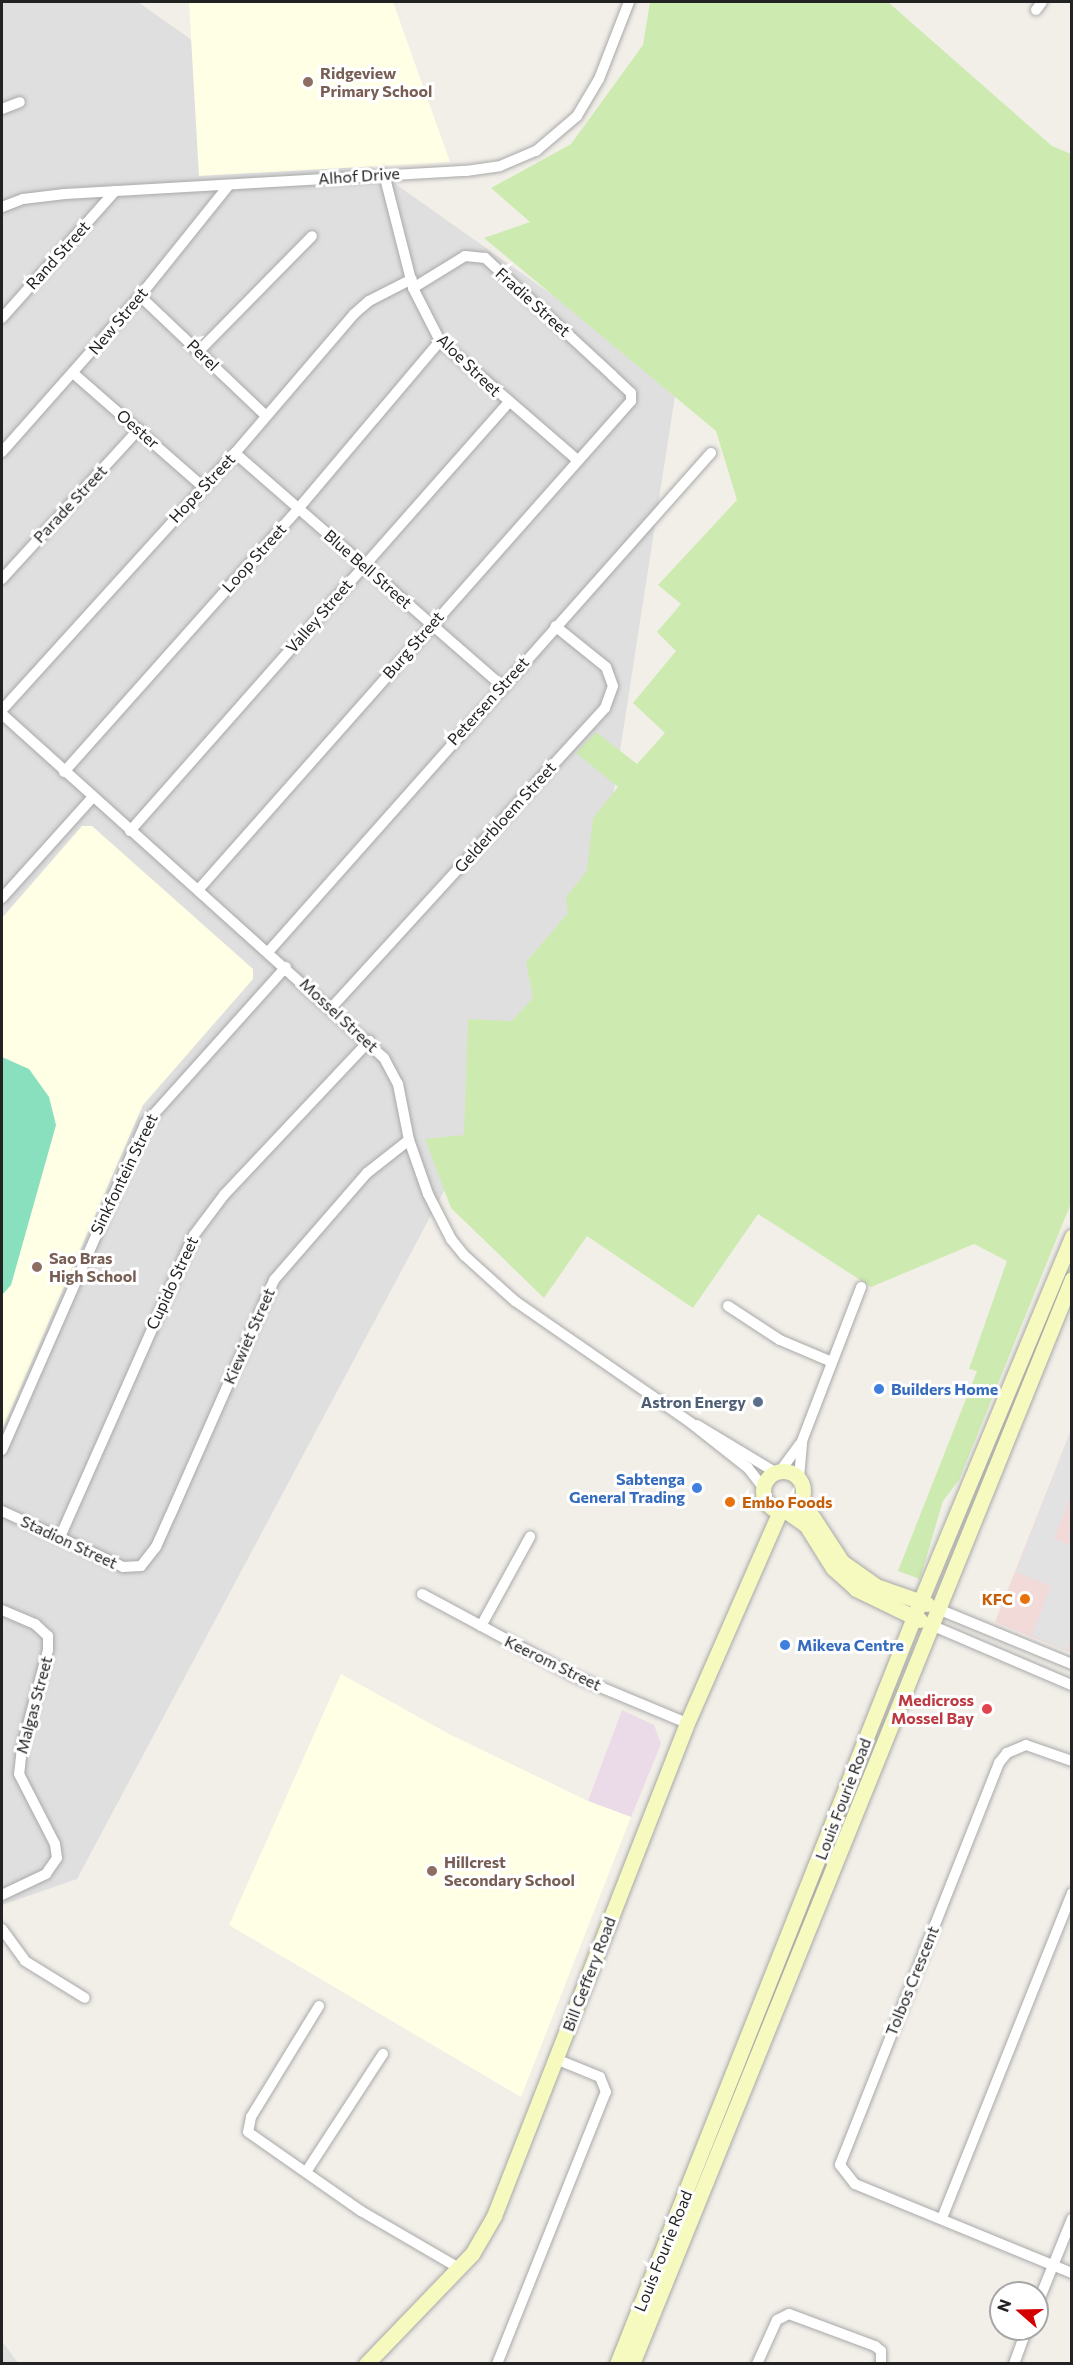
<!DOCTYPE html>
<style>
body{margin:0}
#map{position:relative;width:1073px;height:2365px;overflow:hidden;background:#f2efe9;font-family:Commissioner,sans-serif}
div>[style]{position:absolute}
.residential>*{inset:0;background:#e0dfdf}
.commercial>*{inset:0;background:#f2dad9}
.industrial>*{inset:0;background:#ebdbe8}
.education>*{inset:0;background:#ffffe5}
.grass>*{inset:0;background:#cdebb0}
.pitch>*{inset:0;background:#88e0be}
.parking>*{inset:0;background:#e2e2e2}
.roads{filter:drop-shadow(0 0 2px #a9a9a9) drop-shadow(0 0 2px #a9a9a9)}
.street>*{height:10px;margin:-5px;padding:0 5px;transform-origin:5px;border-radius:5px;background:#fff}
.secondary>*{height:15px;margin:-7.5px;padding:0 7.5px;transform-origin:7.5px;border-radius:7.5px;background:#f7fabf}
.secondary>.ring{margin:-7.5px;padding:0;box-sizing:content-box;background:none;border:15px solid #f7fabf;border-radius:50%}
.dots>*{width:16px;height:16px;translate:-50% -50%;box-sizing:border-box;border:3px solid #fff;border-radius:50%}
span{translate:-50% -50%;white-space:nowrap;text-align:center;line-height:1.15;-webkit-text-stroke:6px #fff;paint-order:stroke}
.education-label{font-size:16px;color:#785e54;font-weight:700}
.left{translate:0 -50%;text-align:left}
.street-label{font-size:16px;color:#222}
.shop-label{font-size:16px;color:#366cbe;font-weight:700}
.right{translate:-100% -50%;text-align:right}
.service-label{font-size:16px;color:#4e5e75;font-weight:700}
.food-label{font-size:16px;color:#c56008;font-weight:700}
.health-label{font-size:16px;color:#be3a42;font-weight:700}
.frame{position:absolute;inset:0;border:3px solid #222;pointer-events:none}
.north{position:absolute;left:989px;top:2281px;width:60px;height:60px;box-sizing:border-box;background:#fff;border:2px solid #a7a7a7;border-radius:50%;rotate:290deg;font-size:16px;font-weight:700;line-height:24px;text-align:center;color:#222}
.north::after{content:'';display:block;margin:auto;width:21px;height:27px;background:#d40000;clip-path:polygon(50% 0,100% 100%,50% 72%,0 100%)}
</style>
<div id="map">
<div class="residential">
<div style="clip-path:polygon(2px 2px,138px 2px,677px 383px,596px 906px,77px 1879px,2px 1905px)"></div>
<div style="clip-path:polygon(2px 2341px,18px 2363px,2px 2363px)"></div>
</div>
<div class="commercial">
<div style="clip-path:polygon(1071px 1430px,1071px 1653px,995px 1622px)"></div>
</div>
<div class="industrial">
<div style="clip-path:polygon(622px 1710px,654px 1725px,661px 1744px,631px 1817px,588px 1801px)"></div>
</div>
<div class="education">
<div style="clip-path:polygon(189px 2px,393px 2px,450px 162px,199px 176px)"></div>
<div style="clip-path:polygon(82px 826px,92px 826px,253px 969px,253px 979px,143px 1105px,2px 1430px,2px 918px)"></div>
<div style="clip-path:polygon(341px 1674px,449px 1734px,588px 1801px,631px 1817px,521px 2097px,229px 1925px)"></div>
</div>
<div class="grass">
<div style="clip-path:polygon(650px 2px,888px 2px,1052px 146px,1071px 154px,1071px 1203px,959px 1480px,943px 1501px,920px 1579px,898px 1571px,977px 1371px,969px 1369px,1007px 1261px,974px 1244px,871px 1287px,758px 1214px,693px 1308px,587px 1236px,544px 1298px,451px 1208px,425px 1139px,464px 1135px,468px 1019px,512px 1021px,533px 998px,526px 962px,568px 913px,566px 897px,587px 871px,593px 818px,618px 787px,576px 753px,596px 732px,637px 764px,665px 733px,633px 703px,676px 651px,657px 632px,681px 604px,658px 585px,737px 500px,716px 431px,484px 238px,530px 222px,491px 188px,571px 144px,643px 45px)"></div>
</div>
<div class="pitch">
<div style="clip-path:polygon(2px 1057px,29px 1069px,49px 1097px,56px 1125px,11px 1285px,2px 1295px)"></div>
</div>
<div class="parking">
<div style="clip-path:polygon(1071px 1431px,1071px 1496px,1054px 1538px,1071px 1546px,1071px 1637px,1066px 1651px,1032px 1635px,1051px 1586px,1016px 1572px)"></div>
</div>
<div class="roads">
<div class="street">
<div style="left:1036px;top:10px;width:10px;rotate:-53deg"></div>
<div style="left:2px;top:109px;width:19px;rotate:-21deg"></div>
<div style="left:384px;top:174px;width:118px;rotate:75.7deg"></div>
<div style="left:413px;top:288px;width:59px;rotate:63deg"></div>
<div style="left:440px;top:341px;width:180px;rotate:40.9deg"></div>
<div style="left:2px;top:207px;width:22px;rotate:-21deg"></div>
<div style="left:23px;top:199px;width:42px;rotate:-6.8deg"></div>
<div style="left:65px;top:194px;width:402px;rotate:-3.3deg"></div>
<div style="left:466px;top:171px;width:34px;rotate:-8deg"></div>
<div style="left:500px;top:166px;width:39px;rotate:-23deg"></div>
<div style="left:536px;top:151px;width:54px;rotate:-40.5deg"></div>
<div style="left:577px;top:116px;width:43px;rotate:-59.3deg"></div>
<div style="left:599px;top:79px;width:83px;rotate:-68.7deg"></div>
<div style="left:140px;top:296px;width:174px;rotate:43.6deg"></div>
<div style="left:2px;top:318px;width:170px;rotate:-48.3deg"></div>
<div style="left:199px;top:351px;width:161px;rotate:-45.5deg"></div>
<div style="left:73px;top:373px;width:173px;rotate:41.2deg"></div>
<div style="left:2px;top:452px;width:208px;rotate:-48.5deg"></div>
<div style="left:140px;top:296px;width:142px;rotate:-51.3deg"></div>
<div style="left:235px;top:453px;width:353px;rotate:41.1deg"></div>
<div style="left:2px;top:579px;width:203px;rotate:-47.6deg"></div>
<div style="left:2px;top:710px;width:347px;rotate:-47.8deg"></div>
<div style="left:235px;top:453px;width:183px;rotate:-49.4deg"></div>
<div style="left:354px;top:314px;width:20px;rotate:-41deg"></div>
<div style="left:369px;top:301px;width:48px;rotate:-27.1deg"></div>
<div style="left:2px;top:714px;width:514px;rotate:42deg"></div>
<div style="left:384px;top:1058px;width:30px;rotate:62deg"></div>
<div style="left:398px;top:1084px;width:57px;rotate:78.9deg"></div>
<div style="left:409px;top:1140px;width:57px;rotate:70.6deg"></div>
<div style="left:428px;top:1194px;width:51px;rotate:62.9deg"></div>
<div style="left:451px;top:1239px;width:22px;rotate:51deg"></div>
<div style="left:465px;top:1256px;width:67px;rotate:42deg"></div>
<div style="left:515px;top:1301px;width:214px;rotate:34.7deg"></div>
<div style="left:691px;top:1423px;width:73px;rotate:38.3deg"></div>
<div style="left:748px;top:1468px;width:24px;rotate:52deg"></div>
<div style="left:64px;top:772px;width:352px;rotate:-48.3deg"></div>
<div style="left:298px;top:509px;width:220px;rotate:-49.8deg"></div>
<div style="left:130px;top:831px;width:572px;rotate:-48.54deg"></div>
<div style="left:199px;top:889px;width:652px;rotate:-48.48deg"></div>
<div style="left:631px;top:401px;width:8px;rotate:-90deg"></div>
<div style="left:631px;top:393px;width:26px;rotate:-137deg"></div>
<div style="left:612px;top:375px;width:173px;rotate:-137.3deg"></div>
<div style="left:485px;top:258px;width:20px;rotate:-174deg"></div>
<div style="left:465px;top:256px;width:61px;rotate:148.4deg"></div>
<div style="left:2px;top:898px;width:135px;rotate:-48deg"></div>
<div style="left:269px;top:951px;width:666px;rotate:-48.41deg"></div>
<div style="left:332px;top:1007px;width:405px;rotate:-47.6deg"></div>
<div style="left:605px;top:708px;width:23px;rotate:-70deg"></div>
<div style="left:613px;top:686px;width:20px;rotate:-110deg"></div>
<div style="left:606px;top:667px;width:65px;rotate:-141.2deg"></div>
<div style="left:728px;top:1306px;width:62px;rotate:33.2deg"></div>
<div style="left:780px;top:1340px;width:56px;rotate:22.9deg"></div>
<div style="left:697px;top:1425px;width:91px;rotate:31.1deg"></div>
<div style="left:2px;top:1450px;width:356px;rotate:-66.3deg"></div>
<div style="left:145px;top:1124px;width:211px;rotate:-48.1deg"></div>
<div style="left:781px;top:1470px;width:32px;rotate:-54deg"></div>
<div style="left:799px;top:1478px;width:37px;rotate:-85deg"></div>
<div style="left:802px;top:1441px;width:165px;rotate:-69deg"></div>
<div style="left:2px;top:1511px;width:133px;rotate:24.8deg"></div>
<div style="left:123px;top:1567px;width:18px;rotate:-3deg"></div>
<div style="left:141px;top:1566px;width:24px;rotate:-52deg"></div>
<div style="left:156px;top:1547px;width:34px;rotate:-66deg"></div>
<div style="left:170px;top:1516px;width:258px;rotate:-66.2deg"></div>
<div style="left:274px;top:1280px;width:142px;rotate:-49deg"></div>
<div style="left:367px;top:1173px;width:53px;rotate:-38.2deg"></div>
<div style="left:60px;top:1537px;width:330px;rotate:-66.1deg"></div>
<div style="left:194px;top:1235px;width:50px;rotate:-53.1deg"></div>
<div style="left:224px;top:1195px;width:212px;rotate:-46.7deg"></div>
<div style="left:422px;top:1594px;width:173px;rotate:28.3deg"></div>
<div style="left:574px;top:1676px;width:122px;rotate:22.6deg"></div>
<div style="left:938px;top:1609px;width:145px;rotate:22.3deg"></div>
<div style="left:2px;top:1610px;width:36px;rotate:23deg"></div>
<div style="left:35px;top:1624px;width:18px;rotate:43deg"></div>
<div style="left:48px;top:1636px;width:14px;rotate:90deg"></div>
<div style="left:48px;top:1650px;width:100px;rotate:105deg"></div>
<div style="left:22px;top:1747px;width:27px;rotate:96deg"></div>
<div style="left:19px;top:1774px;width:79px;rotate:62.8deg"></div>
<div style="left:55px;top:1844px;width:14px;rotate:82deg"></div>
<div style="left:57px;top:1858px;width:19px;rotate:125deg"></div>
<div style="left:46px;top:1874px;width:49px;rotate:154.5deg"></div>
<div style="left:931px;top:1625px;width:153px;rotate:23.1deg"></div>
<div style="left:481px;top:1626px;width:102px;rotate:-61.2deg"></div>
<div style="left:1072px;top:1761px;width:49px;rotate:-160.8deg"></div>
<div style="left:1026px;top:1745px;width:21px;rotate:157deg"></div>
<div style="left:1007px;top:1753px;width:13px;rotate:129deg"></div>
<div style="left:999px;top:1763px;width:432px;rotate:111.6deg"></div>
<div style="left:840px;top:2165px;width:24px;rotate:52deg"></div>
<div style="left:855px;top:2184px;width:235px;rotate:22.3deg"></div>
<div style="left:2px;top:1929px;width:39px;rotate:54deg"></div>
<div style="left:25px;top:1961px;width:70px;rotate:31.7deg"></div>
<div style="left:319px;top:2006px;width:130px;rotate:121.5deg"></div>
<div style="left:251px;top:2117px;width:15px;rotate:101deg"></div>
<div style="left:248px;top:2132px;width:138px;rotate:35deg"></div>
<div style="left:361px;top:2211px;width:113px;rotate:30.2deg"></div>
<div style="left:306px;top:2172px;width:141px;rotate:-56.9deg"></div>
<div style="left:942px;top:2218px;width:350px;rotate:-68.2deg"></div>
<div style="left:1037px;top:2305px;width:93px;rotate:-67.9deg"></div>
<div style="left:497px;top:2364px;width:293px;rotate:-68.2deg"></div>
<div style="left:606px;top:2092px;width:16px;rotate:-112deg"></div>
<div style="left:600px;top:2077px;width:48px;rotate:-157.8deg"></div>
<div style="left:757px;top:2364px;width:48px;rotate:-65.6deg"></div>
<div style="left:777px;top:2320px;width:13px;rotate:-27deg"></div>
<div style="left:789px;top:2314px;width:92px;rotate:20.4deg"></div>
<div style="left:875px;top:2346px;width:8px;rotate:40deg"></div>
<div style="left:881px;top:2351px;width:13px;rotate:90deg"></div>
<div style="left:1014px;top:2364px;width:37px;rotate:-70deg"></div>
</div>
<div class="secondary">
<div class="ring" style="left:763px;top:1471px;width:25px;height:25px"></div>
<div style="left:801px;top:1499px;width:75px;rotate:56.9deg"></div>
<div style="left:842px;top:1562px;width:42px;rotate:35.2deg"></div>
<div style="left:876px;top:1586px;width:54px;rotate:19.4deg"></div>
<div style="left:786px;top:1511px;width:24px;rotate:35deg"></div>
<div style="left:806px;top:1525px;width:51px;rotate:57.9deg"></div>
<div style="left:833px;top:1568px;width:31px;rotate:42deg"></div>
<div style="left:856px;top:1589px;width:71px;rotate:25.8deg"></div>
<div style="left:366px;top:2364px;width:153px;rotate:-46.1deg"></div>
<div style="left:472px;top:2254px;width:44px;rotate:-59.9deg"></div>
<div style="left:494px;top:2216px;width:529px;rotate:-68.62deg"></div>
<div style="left:687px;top:1723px;width:232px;rotate:-66.3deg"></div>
<div style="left:617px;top:2364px;width:820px;rotate:-68.32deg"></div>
<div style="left:920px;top:1602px;width:396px;rotate:-67.4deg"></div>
<div style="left:632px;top:2364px;width:1171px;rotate:-67.93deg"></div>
</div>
</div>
<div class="dots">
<div style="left:308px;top:82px;background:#8d6e63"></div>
<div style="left:37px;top:1267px;background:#8d6e63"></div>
<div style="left:879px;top:1389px;background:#3f7fe0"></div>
<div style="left:758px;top:1402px;background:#5c6f8a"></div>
<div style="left:697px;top:1488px;background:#3f7fe0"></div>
<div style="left:730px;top:1502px;background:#e8710a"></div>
<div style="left:1025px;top:1599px;background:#e8710a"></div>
<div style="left:785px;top:1645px;background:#3f7fe0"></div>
<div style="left:987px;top:1709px;background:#e0444e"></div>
<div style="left:432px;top:1871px;background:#8d6e63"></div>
</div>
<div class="education-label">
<span class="left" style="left:320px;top:82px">Ridgeview<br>Primary School</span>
<span class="left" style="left:49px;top:1267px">Sao Bras<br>High School</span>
<span class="left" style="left:444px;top:1871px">Hillcrest<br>Secondary School</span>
</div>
<div class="street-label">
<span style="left:359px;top:176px;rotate:-4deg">Alhof Drive</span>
<span style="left:58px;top:255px;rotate:-48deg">Rand Street</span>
<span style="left:533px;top:302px;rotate:42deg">Fradie Street</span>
<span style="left:118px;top:321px;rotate:-50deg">New Street</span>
<span style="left:203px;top:355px;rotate:44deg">Perel</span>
<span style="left:469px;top:365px;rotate:44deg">Aloe Street</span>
<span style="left:138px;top:429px;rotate:41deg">Oester</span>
<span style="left:202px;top:488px;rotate:-47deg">Hope Street</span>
<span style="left:70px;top:504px;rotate:-47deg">Parade Street</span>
<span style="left:254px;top:558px;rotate:-48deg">Loop Street</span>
<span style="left:368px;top:569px;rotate:41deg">Blue Bell Street</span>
<span style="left:319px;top:616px;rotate:-49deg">Valley Street</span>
<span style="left:413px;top:645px;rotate:-49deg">Burg Street</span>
<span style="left:488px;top:701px;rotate:-48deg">Petersen Street</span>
<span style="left:505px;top:817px;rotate:-48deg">Gelderbloem Street</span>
<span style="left:339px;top:1015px;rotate:43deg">Mossel Street</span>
<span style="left:124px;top:1174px;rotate:-64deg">Sinkfontein Street</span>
<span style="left:172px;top:1283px;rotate:-65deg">Cupido Street</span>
<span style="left:249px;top:1336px;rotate:-66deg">Kiewiet Street</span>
<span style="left:69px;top:1542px;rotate:25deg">Stadion Street</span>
<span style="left:553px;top:1663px;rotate:26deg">Keerom Street</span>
<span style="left:34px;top:1705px;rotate:-75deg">Malgas Street</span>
<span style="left:843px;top:1799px;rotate:-69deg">Louis Fourie Road</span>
<span style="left:589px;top:1974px;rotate:-69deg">Bill Geffery Road</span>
<span style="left:912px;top:1981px;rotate:-68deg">Tolbos Crescent</span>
<span style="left:663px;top:2251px;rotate:-68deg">Louis Fourie Road</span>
</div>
<div class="shop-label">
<span class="left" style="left:891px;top:1389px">Builders Home</span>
<span class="right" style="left:685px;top:1488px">Sabtenga<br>General Trading</span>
<span class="left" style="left:797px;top:1645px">Mikeva Centre</span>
</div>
<div class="service-label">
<span class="right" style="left:746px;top:1402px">Astron Energy</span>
</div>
<div class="food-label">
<span class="left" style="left:742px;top:1502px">Embo Foods</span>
<span class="right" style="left:1013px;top:1599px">KFC</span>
</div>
<div class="health-label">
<span class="right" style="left:974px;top:1709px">Medicross<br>Mossel Bay</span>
</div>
<div class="frame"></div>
<div class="north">N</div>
</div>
